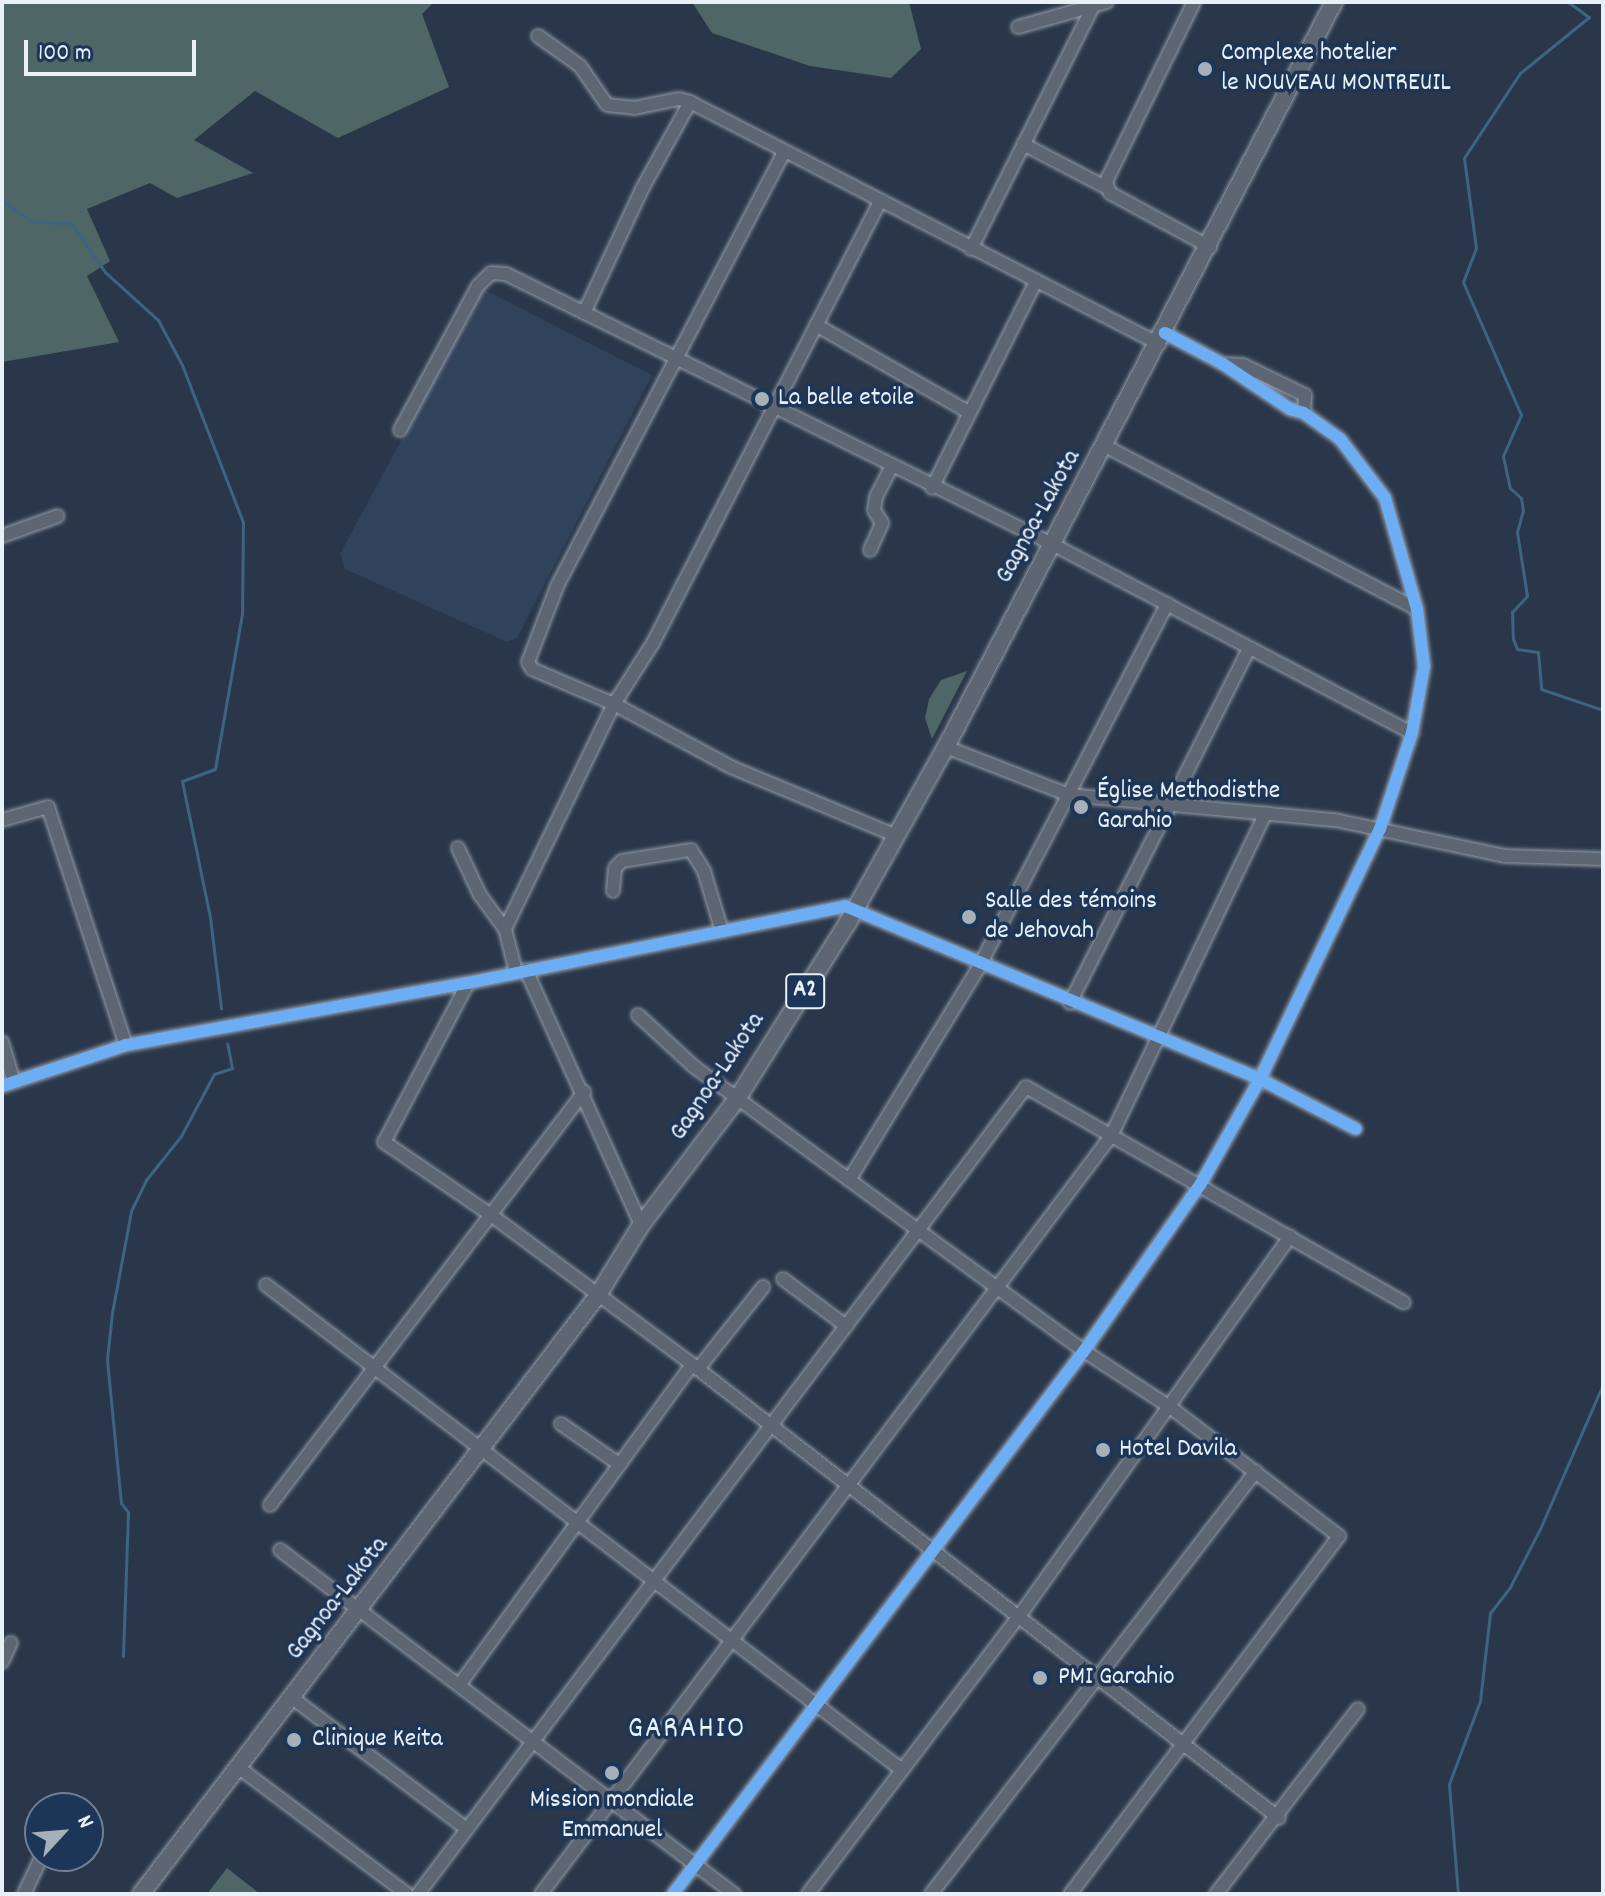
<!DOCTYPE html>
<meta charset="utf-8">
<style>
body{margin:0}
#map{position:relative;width:1605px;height:1896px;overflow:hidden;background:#2a374a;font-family:Dekko,sans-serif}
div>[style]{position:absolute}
.built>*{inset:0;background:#31425b}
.green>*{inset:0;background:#4e6666}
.stream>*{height:3px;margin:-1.5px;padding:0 1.5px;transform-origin:1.5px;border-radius:1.5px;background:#3d6481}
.roads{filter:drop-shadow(0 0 2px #959da7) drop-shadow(0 0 2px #959da7)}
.minor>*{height:12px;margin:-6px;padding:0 6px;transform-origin:6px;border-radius:6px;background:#5d6672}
.major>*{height:16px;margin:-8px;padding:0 8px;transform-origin:8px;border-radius:8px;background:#5d6672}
.cycleway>*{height:12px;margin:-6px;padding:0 6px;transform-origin:6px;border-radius:6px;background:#6dadf4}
.dots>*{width:22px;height:22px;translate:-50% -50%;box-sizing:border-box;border:4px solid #1d3557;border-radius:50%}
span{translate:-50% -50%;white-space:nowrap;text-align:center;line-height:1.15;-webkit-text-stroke:7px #1d3557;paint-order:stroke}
.shield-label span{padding:2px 6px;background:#1d3557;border:2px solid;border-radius:6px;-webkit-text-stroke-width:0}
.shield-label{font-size:24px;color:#e8f1f8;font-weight:700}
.poi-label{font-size:26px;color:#e8f1f8}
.left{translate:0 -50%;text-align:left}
.street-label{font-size:26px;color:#e8f1f8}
.quarter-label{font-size:30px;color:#e8f1f8;letter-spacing:2px}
.frame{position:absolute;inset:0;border:4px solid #e8f1f8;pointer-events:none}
.north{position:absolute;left:24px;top:1792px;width:80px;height:80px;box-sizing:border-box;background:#1d3557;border:2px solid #6e8097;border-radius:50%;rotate:64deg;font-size:22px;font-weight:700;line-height:32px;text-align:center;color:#e8f1f8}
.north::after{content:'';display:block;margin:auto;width:28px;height:36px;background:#a6b0bb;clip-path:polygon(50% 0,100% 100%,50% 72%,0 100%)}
.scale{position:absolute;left:24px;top:40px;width:172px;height:36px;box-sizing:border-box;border:4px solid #e8f1f8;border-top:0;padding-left:10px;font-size:24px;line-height:28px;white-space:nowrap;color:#e8f1f8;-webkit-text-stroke:6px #1d3557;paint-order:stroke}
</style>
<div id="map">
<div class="built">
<div style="clip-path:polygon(483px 289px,652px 375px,517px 638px,507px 642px,345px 569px,340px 554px)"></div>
</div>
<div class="green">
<div style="clip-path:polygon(2px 2px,434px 2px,422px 14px,449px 87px,338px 138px,255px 91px,194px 140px,253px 173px,177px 198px,150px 183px,87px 209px,110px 261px,87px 276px,119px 342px,2px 362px)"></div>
<div style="clip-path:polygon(692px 2px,909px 2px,921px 49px,891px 78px,810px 66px,712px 33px)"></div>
<div style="clip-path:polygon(967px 671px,932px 739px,925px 718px,929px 699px,941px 680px)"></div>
<div style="clip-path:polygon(227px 1868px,260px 1894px,207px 1894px)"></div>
</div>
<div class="stream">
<div style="left:1568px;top:2px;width:26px;rotate:36deg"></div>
<div style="left:1589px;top:17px;width:89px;rotate:140.9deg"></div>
<div style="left:1520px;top:73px;width:102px;rotate:123.4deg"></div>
<div style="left:1464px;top:158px;width:91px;rotate:82.4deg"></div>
<div style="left:1476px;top:248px;width:36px;rotate:111deg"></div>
<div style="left:1463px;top:282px;width:145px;rotate:66.4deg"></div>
<div style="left:1521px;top:415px;width:45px;rotate:113.7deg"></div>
<div style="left:1503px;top:456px;width:33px;rotate:78deg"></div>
<div style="left:1510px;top:488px;width:15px;rotate:42deg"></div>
<div style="left:1521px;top:498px;width:12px;rotate:81deg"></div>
<div style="left:1523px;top:510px;width:23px;rotate:105deg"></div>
<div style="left:1517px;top:532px;width:65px;rotate:81.1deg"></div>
<div style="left:1527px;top:596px;width:22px;rotate:133deg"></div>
<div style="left:1512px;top:612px;width:27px;rotate:88deg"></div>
<div style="left:1513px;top:639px;width:11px;rotate:68deg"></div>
<div style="left:1517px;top:649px;width:21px;rotate:8deg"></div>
<div style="left:1538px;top:652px;width:37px;rotate:85deg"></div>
<div style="left:1541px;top:689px;width:65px;rotate:18.7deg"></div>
<div style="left:2px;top:200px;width:37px;rotate:36deg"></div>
<div style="left:32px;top:222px;width:39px;rotate:1deg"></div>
<div style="left:71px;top:223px;width:60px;rotate:55.2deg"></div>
<div style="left:105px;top:272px;width:72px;rotate:42.2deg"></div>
<div style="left:158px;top:320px;width:51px;rotate:61.9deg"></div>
<div style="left:182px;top:365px;width:168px;rotate:68.8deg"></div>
<div style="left:243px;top:522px;width:92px;rotate:90.6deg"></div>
<div style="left:242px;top:614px;width:157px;rotate:99.9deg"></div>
<div style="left:215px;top:769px;width:35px;rotate:160deg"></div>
<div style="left:182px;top:781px;width:139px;rotate:78.4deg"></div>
<div style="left:210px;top:917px;width:92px;rotate:83.1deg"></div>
<div style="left:123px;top:1656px;width:144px;rotate:-88deg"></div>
<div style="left:128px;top:1512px;width:11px;rotate:-128deg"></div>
<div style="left:121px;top:1503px;width:145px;rotate:-95.6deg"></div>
<div style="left:107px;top:1359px;width:46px;rotate:-83.8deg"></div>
<div style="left:112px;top:1313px;width:104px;rotate:-79.4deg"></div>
<div style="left:131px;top:1211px;width:34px;rotate:-64deg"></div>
<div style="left:146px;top:1180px;width:56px;rotate:-51.5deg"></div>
<div style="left:181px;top:1136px;width:70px;rotate:-62deg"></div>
<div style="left:214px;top:1074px;width:19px;rotate:-18deg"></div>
<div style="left:232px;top:1068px;width:25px;rotate:-101deg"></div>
<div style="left:1458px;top:1894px;width:110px;rotate:-94.7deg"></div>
<div style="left:1449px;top:1784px;width:89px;rotate:-69.5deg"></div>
<div style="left:1480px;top:1701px;width:89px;rotate:-83.5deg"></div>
<div style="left:1490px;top:1613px;width:33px;rotate:-52deg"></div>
<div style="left:1510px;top:1587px;width:65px;rotate:-62.7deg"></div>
<div style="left:1540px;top:1529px;width:158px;rotate:-66.5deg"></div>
</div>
<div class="roads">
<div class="minor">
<div style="left:1194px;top:2px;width:200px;rotate:116.1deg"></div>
<div style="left:1106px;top:182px;width:12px;rotate:70deg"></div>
<div style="left:1110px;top:193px;width:114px;rotate:28.4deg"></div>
<div style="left:1018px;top:27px;width:92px;rotate:-15.7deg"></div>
<div style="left:538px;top:36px;width:52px;rotate:35.5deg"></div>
<div style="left:580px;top:66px;width:47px;rotate:55.3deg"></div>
<div style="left:607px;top:105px;width:27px;rotate:6deg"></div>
<div style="left:634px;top:108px;width:46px;rotate:-11.3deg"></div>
<div style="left:679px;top:99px;width:11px;rotate:15deg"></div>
<div style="left:690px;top:102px;width:528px;rotate:27.29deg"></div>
<div style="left:1023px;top:144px;width:95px;rotate:27.6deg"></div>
<div style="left:783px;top:154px;width:485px;rotate:117.6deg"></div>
<div style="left:558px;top:584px;width:84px;rotate:111deg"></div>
<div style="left:528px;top:662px;width:8px;rotate:60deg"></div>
<div style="left:532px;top:669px;width:89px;rotate:23.1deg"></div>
<div style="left:614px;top:704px;width:133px;rotate:28.3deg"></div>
<div style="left:731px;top:767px;width:180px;rotate:22.6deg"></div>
<div style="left:971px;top:249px;width:272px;rotate:-63.3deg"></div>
<div style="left:584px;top:313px;width:137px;rotate:-64.9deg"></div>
<div style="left:642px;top:189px;width:99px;rotate:-61.1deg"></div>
<div style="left:816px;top:325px;width:177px;rotate:29.7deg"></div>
<div style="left:1223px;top:364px;width:20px;rotate:3deg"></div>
<div style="left:1243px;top:365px;width:69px;rotate:25.8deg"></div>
<div style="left:1305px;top:395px;width:18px;rotate:93deg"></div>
<div style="left:400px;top:430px;width:164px;rotate:-61.6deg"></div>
<div style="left:478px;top:286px;width:18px;rotate:-45deg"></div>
<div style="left:491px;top:273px;width:15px;rotate:4deg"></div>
<div style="left:506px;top:274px;width:609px;rotate:26.31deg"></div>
<div style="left:1052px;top:544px;width:407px;rotate:27.7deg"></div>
<div style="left:1105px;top:446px;width:352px;rotate:27.6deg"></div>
<div style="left:932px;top:488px;width:232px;rotate:-63.3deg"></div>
<div style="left:2px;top:536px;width:59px;rotate:-19.7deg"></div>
<div style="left:870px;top:550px;width:30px;rotate:-66deg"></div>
<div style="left:882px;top:523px;width:15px;rotate:-122deg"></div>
<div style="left:874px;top:510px;width:13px;rotate:-81deg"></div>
<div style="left:876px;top:497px;width:34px;rotate:-63deg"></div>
<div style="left:946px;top:747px;width:132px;rotate:21.3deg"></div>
<div style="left:1069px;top:795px;width:267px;rotate:5.4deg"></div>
<div style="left:1335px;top:820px;width:173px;rotate:12deg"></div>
<div style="left:1504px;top:856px;width:99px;rotate:1.7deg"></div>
<div style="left:2px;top:820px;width:48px;rotate:-15.8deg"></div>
<div style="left:48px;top:807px;width:250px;rotate:71.9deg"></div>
<div style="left:458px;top:848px;width:52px;rotate:64.9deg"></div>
<div style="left:480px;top:895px;width:42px;rotate:53.7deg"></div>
<div style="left:613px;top:891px;width:23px;rotate:-85deg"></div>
<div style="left:615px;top:868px;width:10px;rotate:-45deg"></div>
<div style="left:622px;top:861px;width:70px;rotate:-9.1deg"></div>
<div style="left:691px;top:850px;width:25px;rotate:58deg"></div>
<div style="left:704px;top:871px;width:59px;rotate:73.4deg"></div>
<div style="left:526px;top:970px;width:280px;rotate:65.7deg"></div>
<div style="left:516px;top:972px;width:44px;rotate:-104.3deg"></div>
<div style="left:505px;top:929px;width:250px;rotate:-64.2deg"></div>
<div style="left:614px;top:704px;width:72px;rotate:-57.4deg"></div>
<div style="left:653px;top:643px;width:495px;rotate:-62.8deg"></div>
<div style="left:468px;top:983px;width:180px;rotate:117.8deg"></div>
<div style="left:384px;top:1142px;width:130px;rotate:34.3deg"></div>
<div style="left:491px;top:1215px;width:258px;rotate:36.6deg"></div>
<div style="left:698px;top:1369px;width:734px;rotate:37.7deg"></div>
<div style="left:1070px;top:1003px;width:398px;rotate:-63.2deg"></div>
<div style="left:638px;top:1015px;width:75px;rotate:42.8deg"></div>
<div style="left:693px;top:1066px;width:484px;rotate:36.1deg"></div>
<div style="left:1084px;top:1351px;width:103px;rotate:33.1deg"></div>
<div style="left:1170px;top:1407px;width:213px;rotate:37.4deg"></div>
<div style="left:1339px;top:1536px;width:448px;rotate:126.9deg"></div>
<div style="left:2px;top:1042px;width:42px;rotate:73.3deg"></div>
<div style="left:2px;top:1086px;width:131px;rotate:-18.3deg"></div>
<div style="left:126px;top:1045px;width:348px;rotate:-10.3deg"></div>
<div style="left:468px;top:983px;width:385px;rotate:-11.5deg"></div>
<div style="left:845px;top:906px;width:450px;rotate:22.6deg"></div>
<div style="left:1260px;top:1079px;width:108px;rotate:27.5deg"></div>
<div style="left:849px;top:1180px;width:252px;rotate:-58.6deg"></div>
<div style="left:980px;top:965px;width:407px;rotate:-62.6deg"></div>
<div style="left:783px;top:1279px;width:79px;rotate:36.7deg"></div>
<div style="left:266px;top:1285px;width:800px;rotate:37.33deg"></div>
<div style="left:698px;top:1369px;width:105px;rotate:-51.6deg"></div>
<div style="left:561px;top:1424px;width:70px;rotate:34.6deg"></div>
<div style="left:270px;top:1505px;width:519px;rotate:-52.75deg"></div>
<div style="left:280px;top:1550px;width:570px;rotate:37.15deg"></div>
<div style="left:2px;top:1662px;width:21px;rotate:-65deg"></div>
<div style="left:460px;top:1684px;width:394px;rotate:-54deg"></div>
<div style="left:291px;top:1697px;width:220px;rotate:36.9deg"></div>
<div style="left:238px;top:1767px;width:211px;rotate:36.9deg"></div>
<div style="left:24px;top:1894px;width:42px;rotate:-64.7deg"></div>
<div style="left:418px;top:1894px;width:1010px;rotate:-53.01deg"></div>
<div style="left:1026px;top:1087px;width:435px;rotate:29.7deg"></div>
<div style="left:541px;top:1894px;width:948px;rotate:-53.06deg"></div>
<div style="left:1111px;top:1136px;width:358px;rotate:-64.4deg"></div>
<div style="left:673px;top:1894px;width:681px;rotate:-52.88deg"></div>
<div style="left:1084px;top:1351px;width:203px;rotate:-55.1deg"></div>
<div style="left:1200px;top:1185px;width:122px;rotate:-60.5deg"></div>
<div style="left:1260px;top:1079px;width:277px;rotate:-64.4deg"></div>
<div style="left:1380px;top:829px;width:101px;rotate:-71.6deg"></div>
<div style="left:1412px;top:733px;width:68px;rotate:-79.8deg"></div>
<div style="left:1424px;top:666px;width:57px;rotate:-97deg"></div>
<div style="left:1417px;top:609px;width:116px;rotate:-106.1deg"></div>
<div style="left:1385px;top:498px;width:74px;rotate:-127.3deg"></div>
<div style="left:1340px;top:439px;width:44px;rotate:-144.2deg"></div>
<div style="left:1304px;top:413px;width:15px;rotate:-164deg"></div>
<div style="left:1290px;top:409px;width:81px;rotate:-146.1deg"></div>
<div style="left:1223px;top:364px;width:66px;rotate:-151.9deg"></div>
<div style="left:808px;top:1894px;width:350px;rotate:-52.8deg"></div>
<div style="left:1020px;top:1615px;width:465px;rotate:-54.5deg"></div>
<div style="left:931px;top:1894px;width:533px;rotate:-52.46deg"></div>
<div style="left:1216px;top:1894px;width:233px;rotate:-52.5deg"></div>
</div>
<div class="major">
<div style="left:141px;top:1894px;width:753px;rotate:-52.66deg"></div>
<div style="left:598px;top:1295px;width:82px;rotate:-58.4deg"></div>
<div style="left:641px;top:1225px;width:158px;rotate:-52.7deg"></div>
<div style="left:737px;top:1099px;width:209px;rotate:-57.9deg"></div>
<div style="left:848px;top:922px;width:201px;rotate:-60.8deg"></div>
<div style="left:946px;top:747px;width:840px;rotate:-62.49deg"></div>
</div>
</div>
<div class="cycleway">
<div style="left:2px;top:1086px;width:131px;rotate:-18.3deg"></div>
<div style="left:126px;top:1045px;width:348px;rotate:-10.3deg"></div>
<div style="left:468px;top:983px;width:385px;rotate:-11.5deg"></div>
<div style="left:845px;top:906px;width:450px;rotate:22.6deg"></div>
<div style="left:1260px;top:1079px;width:108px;rotate:27.5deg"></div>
<div style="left:673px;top:1894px;width:681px;rotate:-52.88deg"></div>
<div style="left:1084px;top:1351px;width:203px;rotate:-55.1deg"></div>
<div style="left:1200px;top:1185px;width:122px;rotate:-60.5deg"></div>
<div style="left:1260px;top:1079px;width:277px;rotate:-64.4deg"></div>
<div style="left:1380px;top:829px;width:101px;rotate:-71.6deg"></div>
<div style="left:1412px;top:733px;width:68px;rotate:-79.8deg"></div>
<div style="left:1424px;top:666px;width:57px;rotate:-97deg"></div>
<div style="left:1417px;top:609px;width:116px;rotate:-106.1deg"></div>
<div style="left:1385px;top:498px;width:74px;rotate:-127.3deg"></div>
<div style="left:1340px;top:439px;width:44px;rotate:-144.2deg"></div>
<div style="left:1304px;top:413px;width:15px;rotate:-164deg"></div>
<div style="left:1290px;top:409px;width:81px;rotate:-146.1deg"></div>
<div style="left:1223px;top:364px;width:66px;rotate:-151.9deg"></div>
</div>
<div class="dots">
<div style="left:1205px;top:69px;background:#a6b0bb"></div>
<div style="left:762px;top:399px;background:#a6b0bb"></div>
<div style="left:1081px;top:807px;background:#a6b0bb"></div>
<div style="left:969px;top:917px;background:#a6b0bb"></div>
<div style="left:1103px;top:1450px;background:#a6b0bb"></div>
<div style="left:1040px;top:1678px;background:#a6b0bb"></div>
<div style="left:294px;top:1740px;background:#a6b0bb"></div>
<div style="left:612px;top:1773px;background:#a6b0bb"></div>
</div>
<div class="shield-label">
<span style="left:805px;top:991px">A2</span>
</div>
<div class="poi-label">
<span class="left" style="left:1221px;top:69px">Complexe hotelier<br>le NOUVEAU MONTREUIL</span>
<span class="left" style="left:778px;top:399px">La belle etoile</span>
<span class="left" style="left:1097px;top:807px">Église Methodisthe<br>Garahio</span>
<span class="left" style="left:985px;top:917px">Salle des témoins<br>de Jehovah</span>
<span class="left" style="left:1119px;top:1450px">Hotel Davila</span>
<span class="left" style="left:1058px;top:1678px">PMI Garahio</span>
<span class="left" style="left:312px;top:1740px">Clinique Keita</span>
<span style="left:612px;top:1816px">Mission mondiale<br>Emmanuel</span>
</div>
<div class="street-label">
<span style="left:1039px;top:517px;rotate:-61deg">Gagnoa-Lakota</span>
<span style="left:718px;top:1077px;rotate:-56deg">Gagnoa-Lakota</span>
<span style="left:338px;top:1599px;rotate:-52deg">Gagnoa-Lakota</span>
</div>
<div class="quarter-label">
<span style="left:687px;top:1731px">GARAHIO</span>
</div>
<div class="frame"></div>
<div class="north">N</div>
<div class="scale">100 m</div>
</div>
